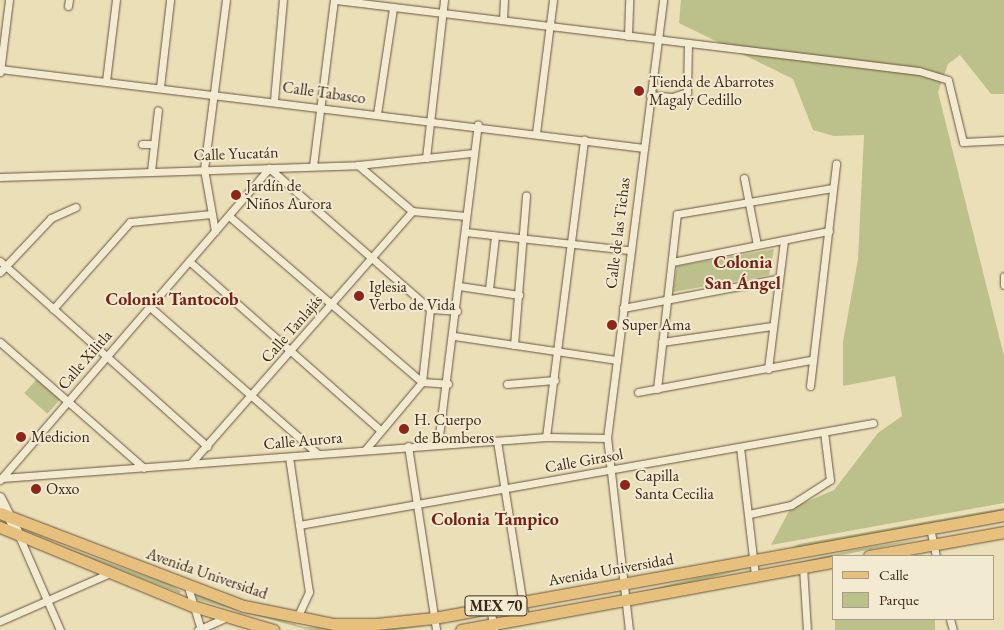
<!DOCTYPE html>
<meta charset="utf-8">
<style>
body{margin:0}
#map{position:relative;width:1004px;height:630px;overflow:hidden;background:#ebdfb8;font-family:"EB Garamond",serif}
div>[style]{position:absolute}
.green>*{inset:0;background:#bcc08b;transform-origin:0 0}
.roads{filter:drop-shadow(0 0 1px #68553e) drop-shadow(0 0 1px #68553e)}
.street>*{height:7px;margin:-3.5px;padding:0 3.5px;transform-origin:3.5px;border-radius:3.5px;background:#f2ead1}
.secondary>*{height:10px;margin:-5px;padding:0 5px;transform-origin:5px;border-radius:5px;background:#f2ead1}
.primary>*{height:11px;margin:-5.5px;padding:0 5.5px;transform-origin:5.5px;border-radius:5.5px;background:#e6c07c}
.dots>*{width:14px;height:14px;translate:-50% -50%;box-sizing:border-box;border:2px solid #f2ead1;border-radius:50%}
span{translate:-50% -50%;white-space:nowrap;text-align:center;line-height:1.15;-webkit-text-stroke:4px #f2ead1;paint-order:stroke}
.shield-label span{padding:1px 4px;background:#f2ead1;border:1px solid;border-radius:4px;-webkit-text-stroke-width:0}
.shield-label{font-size:15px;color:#3c2715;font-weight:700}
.poi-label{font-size:16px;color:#3c2715}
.left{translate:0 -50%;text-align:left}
.street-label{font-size:16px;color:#3c2715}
.neighbourhood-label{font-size:18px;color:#7a1f14;font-weight:700}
.legend{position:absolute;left:832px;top:555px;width:162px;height:65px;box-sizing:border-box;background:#f2ead1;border:1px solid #a99c86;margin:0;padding:6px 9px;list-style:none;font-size:15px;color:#3c2715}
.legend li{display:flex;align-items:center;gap:10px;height:25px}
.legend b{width:25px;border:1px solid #a99c86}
</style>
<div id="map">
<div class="green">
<div style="clip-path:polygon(681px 0,1004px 0,1004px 94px,991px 94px,960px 55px,948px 64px,938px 92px,1004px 356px,1004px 503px,771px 545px,790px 509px,834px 490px,878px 433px,902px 416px,895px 376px,843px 386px,843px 342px,858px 259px,864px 135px,834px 136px,813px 130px,793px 79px,679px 23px)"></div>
<div style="clip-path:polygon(774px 249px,769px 275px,673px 292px,677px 266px)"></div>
<div style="left:37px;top:379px;width:31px;height:19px;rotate:42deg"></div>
<div style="clip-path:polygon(1004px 508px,1004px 512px,790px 549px,799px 544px)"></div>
<div style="clip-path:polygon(36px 537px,171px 585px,182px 592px,179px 593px)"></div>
<div style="clip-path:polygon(920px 539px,833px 557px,781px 566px,858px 549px)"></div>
<div style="clip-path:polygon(744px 569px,683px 585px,640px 592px,696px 578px)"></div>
<div style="clip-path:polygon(198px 594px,304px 627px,378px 630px,426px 626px,397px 630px,309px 630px,195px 599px)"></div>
<div style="left:835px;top:619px;width:100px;height:11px"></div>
</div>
<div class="roads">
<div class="street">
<div style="left:336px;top:0;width:587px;rotate:6.94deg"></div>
<div style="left:919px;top:71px;width:30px;rotate:17deg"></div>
<div style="left:948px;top:80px;width:64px;rotate:76.4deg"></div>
<div style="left:963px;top:142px;width:41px;rotate:-2.8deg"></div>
<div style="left:68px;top:6px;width:6px;rotate:-81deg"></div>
<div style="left:503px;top:19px;width:19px;rotate:-87deg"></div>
<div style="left:628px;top:36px;width:36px;rotate:-88deg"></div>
<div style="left:0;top:69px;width:649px;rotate:6.99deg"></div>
<div style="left:0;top:72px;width:73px;rotate:-82.9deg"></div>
<div style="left:106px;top:81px;width:82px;rotate:-83deg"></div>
<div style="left:160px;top:87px;width:88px;rotate:-83.4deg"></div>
<div style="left:650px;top:95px;width:22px;rotate:5deg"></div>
<div style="left:672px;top:97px;width:16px;rotate:-18deg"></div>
<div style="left:687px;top:92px;width:47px;rotate:-88.8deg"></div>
<div style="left:274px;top:100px;width:100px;rotate:-84.9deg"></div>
<div style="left:377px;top:114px;width:107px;rotate:-81.4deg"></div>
<div style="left:536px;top:133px;width:134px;rotate:-82.7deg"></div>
<div style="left:142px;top:144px;width:12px"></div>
<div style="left:426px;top:158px;width:159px;rotate:-83.5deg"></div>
<div style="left:358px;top:165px;width:71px;rotate:40.4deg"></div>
<div style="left:412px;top:211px;width:54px;rotate:5.3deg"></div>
<div style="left:313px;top:166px;width:167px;rotate:-82.8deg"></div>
<div style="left:151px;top:171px;width:61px;rotate:-83.5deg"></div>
<div style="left:0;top:177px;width:358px;rotate:-1.9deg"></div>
<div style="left:358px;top:165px;width:116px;rotate:-6deg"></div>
<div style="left:744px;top:178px;width:68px;rotate:79deg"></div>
<div style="left:229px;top:216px;width:255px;rotate:40.7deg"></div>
<div style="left:422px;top:382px;width:26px;rotate:4deg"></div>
<div style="left:215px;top:231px;width:63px;rotate:-100.1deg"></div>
<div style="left:204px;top:169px;width:170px;rotate:-82.6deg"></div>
<div style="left:465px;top:232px;width:165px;rotate:6.3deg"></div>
<div style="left:0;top:261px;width:278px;rotate:41.8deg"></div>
<div style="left:189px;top:261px;width:255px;rotate:41.5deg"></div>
<div style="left:672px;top:262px;width:160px;rotate:-11.2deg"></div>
<div style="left:0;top:272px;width:74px;rotate:-46.6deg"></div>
<div style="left:51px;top:218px;width:27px;rotate:-24deg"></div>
<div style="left:1004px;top:276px;width:9px;rotate:90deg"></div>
<div style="left:459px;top:286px;width:61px;rotate:8.5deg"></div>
<div style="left:489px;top:289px;width:53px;rotate:-83.5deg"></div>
<div style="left:150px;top:307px;width:223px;rotate:41.2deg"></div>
<div style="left:623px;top:308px;width:156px;rotate:-10.7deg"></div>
<div style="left:53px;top:309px;width:116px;rotate:-48.5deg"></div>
<div style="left:130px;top:222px;width:82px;rotate:-5.6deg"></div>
<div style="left:430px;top:309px;width:27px;rotate:4deg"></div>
<div style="left:454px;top:336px;width:165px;rotate:8.4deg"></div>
<div style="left:0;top:342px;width:191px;rotate:41.2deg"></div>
<div style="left:662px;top:342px;width:111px;rotate:-8.3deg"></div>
<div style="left:514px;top:345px;width:150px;rotate:-85.4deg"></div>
<div style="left:768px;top:369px;width:130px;rotate:-82.9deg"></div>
<div style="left:507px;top:384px;width:48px;rotate:-4.8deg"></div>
<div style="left:810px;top:386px;width:224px;rotate:-83.3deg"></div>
<div style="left:657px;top:389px;width:176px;rotate:-83.5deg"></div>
<div style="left:677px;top:214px;width:157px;rotate:-9.5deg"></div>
<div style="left:638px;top:392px;width:176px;rotate:-10.5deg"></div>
<div style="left:546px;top:437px;width:300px;rotate:-82.7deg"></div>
<div style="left:497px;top:441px;width:178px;rotate:81deg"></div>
<div style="left:438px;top:444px;width:322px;rotate:-82.9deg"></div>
<div style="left:408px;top:446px;width:186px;rotate:81.3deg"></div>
<div style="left:740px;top:447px;width:129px;rotate:83.3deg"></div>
<div style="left:365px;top:450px;width:89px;rotate:-50deg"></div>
<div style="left:422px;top:382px;width:73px;rotate:-83.7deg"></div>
<div style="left:289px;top:457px;width:136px;rotate:81.6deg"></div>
<div style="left:309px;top:592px;width:29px;rotate:115deg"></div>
<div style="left:191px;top:463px;width:335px;rotate:-48.7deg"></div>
<div style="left:2px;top:478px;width:546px;rotate:-4.31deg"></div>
<div style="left:546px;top:437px;width:61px;rotate:0.9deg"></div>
<div style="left:0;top:480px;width:412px;rotate:-49.2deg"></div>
<div style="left:269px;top:168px;width:214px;rotate:41.2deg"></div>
<div style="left:749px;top:514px;width:43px;rotate:-12.1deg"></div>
<div style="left:791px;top:505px;width:46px;rotate:-32.7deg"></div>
<div style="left:830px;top:480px;width:48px;rotate:-97.1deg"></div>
<div style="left:299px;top:525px;width:583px;rotate:-10.08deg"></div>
<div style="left:930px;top:528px;width:29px;rotate:78deg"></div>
<div style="left:19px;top:536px;width:103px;rotate:66.4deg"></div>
<div style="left:803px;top:567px;width:63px;rotate:86.4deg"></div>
<div style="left:188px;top:587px;width:45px;rotate:73.2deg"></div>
<div style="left:490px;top:607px;width:23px;rotate:80deg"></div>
<div style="left:950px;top:619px;width:11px;rotate:75deg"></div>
<div style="left:0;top:621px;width:120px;rotate:-23.6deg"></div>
<div style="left:198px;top:630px;width:30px;rotate:-24deg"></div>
<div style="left:629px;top:630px;width:193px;rotate:-96.5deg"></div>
<div style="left:607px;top:438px;width:442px;rotate:-82.7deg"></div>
</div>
<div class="secondary">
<div style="left:0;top:498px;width:42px;rotate:63.4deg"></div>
</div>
<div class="primary">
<div style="left:0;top:513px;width:261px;rotate:20.9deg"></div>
<div style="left:244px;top:606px;width:92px;rotate:11.3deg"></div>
<div style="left:334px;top:624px;width:42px"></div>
<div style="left:376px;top:624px;width:58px;rotate:-5.9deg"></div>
<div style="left:434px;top:618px;width:579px;rotate:-10.24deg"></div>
<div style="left:0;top:527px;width:209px;rotate:22.3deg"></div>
<div style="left:193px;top:606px;width:84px;rotate:16.7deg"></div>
<div style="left:869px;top:556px;width:137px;rotate:-10.1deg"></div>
<div style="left:461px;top:630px;width:378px;rotate:-10.4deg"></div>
</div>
</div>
<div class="dots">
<div style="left:639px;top:91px;background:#8f2418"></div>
<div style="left:236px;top:195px;background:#8f2418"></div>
<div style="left:359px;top:296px;background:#8f2418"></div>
<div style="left:612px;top:325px;background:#8f2418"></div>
<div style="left:404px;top:429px;background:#8f2418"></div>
<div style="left:21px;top:437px;background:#8f2418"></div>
<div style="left:625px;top:485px;background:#8f2418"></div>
<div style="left:36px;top:489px;background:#8f2418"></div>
</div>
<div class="shield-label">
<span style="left:496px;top:606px">MEX 70</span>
</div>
<div class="poi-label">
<span class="left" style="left:649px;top:91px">Tienda de Abarrotes<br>Magaly Cedillo</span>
<span class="left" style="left:246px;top:195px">Jardín de<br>Niños Aurora</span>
<span class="left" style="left:369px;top:296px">Iglesia<br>Verbo de Vida</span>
<span class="left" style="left:622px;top:325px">Super Ama</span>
<span class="left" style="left:414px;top:429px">H. Cuerpo<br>de Bomberos</span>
<span class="left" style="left:31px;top:437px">Medicion</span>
<span class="left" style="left:635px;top:485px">Capilla<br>Santa Cecilia</span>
<span class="left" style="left:46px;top:489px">Oxxo</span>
</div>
<div class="street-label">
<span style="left:324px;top:93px;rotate:8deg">Calle Tabasco</span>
<span style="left:236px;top:154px;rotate:-2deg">Calle Yucatán</span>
<span style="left:618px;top:233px;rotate:-83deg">Calle de las Tichas</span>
<span style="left:292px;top:329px;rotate:-49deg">Calle Tanlajás</span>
<span style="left:85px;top:360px;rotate:-49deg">Calle Xilitla</span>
<span style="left:303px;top:441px;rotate:-5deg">Calle Aurora</span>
<span style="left:584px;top:461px;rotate:-10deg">Calle Girasol</span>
<span style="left:611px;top:570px;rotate:-10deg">Avenida Universidad</span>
<span style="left:207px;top:574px;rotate:19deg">Avenida Universidad</span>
</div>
<div class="neighbourhood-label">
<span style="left:743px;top:273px">Colonia<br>San Ángel</span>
<span style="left:172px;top:299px">Colonia Tantocob</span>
<span style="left:495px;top:519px">Colonia Tampico</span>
</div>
<ul class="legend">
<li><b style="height:6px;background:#e6c07c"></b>Calle</li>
<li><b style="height:14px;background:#bcc08b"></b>Parque</li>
</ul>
</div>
